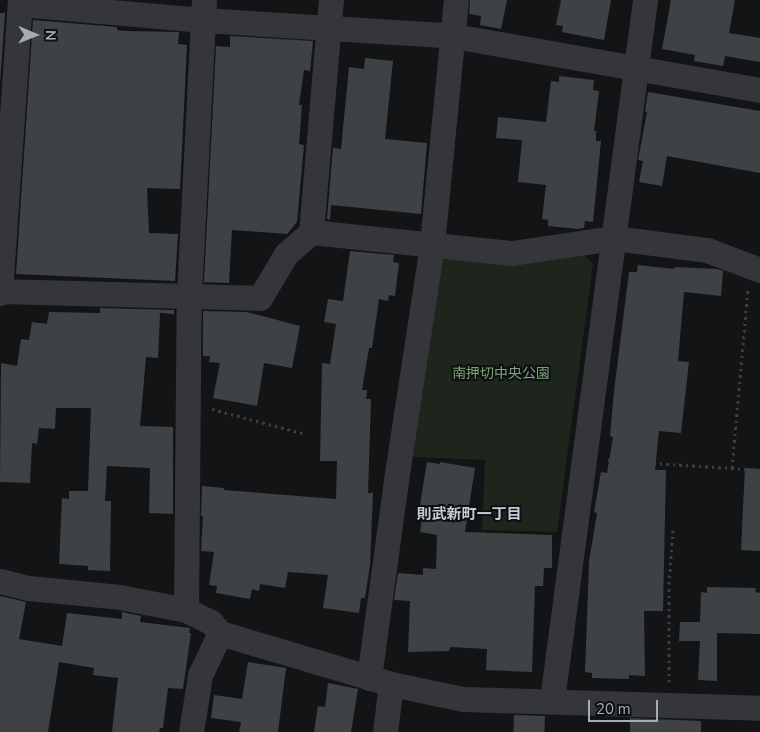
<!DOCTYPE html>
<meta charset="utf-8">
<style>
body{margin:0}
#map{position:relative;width:760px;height:732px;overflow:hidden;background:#131415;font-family:"Nunito Sans","Noto Sans JP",sans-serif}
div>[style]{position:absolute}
.green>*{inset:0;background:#1d251d}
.building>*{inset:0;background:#3f4245;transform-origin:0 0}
.path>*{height:3px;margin-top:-1.5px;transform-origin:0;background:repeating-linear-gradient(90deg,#3a3d41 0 2.5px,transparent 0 6.5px)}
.street>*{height:25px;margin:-12.5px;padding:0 12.5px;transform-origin:12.5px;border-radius:12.5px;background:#34363a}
span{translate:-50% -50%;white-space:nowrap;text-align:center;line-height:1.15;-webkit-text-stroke:4px #0e0f10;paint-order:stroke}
.park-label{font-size:14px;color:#7ea27a}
.neighbourhood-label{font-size:15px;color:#c6cbd2;font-weight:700}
.north{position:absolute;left:10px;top:10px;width:50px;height:50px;-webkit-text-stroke:4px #0e0f10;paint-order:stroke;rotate:91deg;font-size:14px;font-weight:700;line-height:20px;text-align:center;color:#a4adb6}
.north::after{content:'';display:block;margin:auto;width:18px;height:22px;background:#a4adb6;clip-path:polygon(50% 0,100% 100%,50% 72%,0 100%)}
.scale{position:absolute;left:588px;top:700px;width:70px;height:22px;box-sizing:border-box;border:2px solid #a4adb6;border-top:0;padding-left:6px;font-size:15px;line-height:18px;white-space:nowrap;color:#a4adb6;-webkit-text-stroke:4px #0e0f10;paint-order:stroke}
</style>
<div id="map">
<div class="green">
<div style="clip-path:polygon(578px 249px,593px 264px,557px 532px,482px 530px,485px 460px,412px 457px,441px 259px,449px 253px)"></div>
</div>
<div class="building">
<div style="clip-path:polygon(470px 0,507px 0,501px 29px,480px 25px,481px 16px,469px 14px)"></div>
<div style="clip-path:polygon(561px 0,611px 0,604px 40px,562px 32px,563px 26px,556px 25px)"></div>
<div style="clip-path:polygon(671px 0,735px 0,729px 33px,760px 38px,760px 62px,725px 56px,723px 66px,694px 61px,695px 55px,662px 49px)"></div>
<div style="clip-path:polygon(0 13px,5px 13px,0 82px)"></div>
<div style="clip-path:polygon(33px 20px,117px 27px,117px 30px,125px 31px,179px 32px,178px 44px,187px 45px,180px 189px,147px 188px,149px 233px,178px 234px,175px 281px,16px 274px)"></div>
<div style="clip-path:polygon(230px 36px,313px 41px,310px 71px,304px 70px,299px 105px,302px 105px,299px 144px,304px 145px,297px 222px,287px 234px,232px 230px,229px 283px,204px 282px,216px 46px,230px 47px)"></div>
<div style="clip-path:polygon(365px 58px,393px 61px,385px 139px,427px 143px,421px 214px,331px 205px,330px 220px,327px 219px,333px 148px,341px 149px,349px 67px,364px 69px)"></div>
<div style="clip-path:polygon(559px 76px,594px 80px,593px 90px,599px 91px,594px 131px,596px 131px,596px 141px,601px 141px,593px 222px,585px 221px,584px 228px,578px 229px,548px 226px,548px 220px,542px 219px,546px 185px,518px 182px,522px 140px,496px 138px,498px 117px,546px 122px,551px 81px,559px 82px)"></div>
<div style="clip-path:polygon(648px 92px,760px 111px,760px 173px,667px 156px,662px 186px,639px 182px,643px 161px,638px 160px,647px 112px,645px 111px)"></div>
<div style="clip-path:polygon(350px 251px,394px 255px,393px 262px,399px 263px,395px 296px,389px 295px,388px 301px,379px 299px,372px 348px,369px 348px,362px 390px,367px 390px,366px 399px,371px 399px,368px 493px,373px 493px,370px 565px,365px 598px,361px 598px,359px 613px,323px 608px,328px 575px,288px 572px,285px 588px,260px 584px,259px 591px,252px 589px,250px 599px,216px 593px,217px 586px,209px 585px,214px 552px,201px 551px,203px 516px,201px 516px,202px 486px,224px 488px,224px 490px,336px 499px,337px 461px,320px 461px,322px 363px,330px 364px,336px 324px,324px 322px,328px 299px,343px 301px)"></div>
<div style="clip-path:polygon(638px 265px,674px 269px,675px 267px,717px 269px,723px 271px,721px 296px,684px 292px,678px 361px,689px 362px,681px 433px,659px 431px,655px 470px,666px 470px,663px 611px,644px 611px,645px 676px,629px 675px,629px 679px,592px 678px,592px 673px,585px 672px,589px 562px,597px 513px,594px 512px,601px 472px,607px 473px,613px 437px,610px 436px,614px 391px,629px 272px,637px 272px)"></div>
<div style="clip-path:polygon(100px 308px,174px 310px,174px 314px,160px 313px,158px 358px,146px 357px,140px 426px,173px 427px,173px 514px,149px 513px,150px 468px,107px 466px,105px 501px,111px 501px,110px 571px,88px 570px,88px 566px,59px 564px,62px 498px,69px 499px,69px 491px,88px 491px,91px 408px,56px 408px,55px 429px,39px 428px,37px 444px,32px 443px,30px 483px,0 482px,1px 363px,17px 366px,21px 339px,29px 340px,32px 322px,47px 324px,49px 312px,100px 313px)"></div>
<div style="clip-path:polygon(203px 311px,247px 312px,300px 326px,292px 368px,264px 363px,257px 406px,213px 398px,220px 363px,209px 362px,210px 356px,203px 356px)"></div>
<div style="clip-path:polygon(427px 462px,440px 464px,440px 462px,475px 468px,465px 532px,552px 535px,552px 568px,544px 568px,543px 586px,535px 586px,532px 672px,486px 670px,487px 649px,450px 647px,449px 651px,408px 652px,410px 601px,394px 600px,398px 573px,423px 575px,423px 568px,436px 569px,437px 535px,420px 532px,422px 517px,418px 517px)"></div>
<div style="clip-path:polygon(745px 468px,760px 469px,760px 551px,741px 550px)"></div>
<div style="clip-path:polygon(707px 587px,756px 588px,755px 592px,760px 593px,760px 634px,717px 633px,717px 681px,698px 680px,700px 641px,679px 641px,680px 622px,700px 622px,701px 592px,707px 593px)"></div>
<div style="clip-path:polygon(0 596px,26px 602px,19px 639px,62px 646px,67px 613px,122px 619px,122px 612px,141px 616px,140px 622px,190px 628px,189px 633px,191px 633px,183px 689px,168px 688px,163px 728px,160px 728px,159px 732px,112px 732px,118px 678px,93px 675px,94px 668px,59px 662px,48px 732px,0 732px)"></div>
<div style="clip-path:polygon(248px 662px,286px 668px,278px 732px,239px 732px,241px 722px,211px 718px,214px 695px,242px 699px)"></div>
<div style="clip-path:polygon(328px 683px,358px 689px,351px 732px,314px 732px,318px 706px,325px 707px)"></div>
<div style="left:514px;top:715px;width:31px;height:17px;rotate:2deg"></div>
<div style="clip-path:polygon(630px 718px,701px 721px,701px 732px,630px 732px)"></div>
</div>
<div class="path">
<div style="left:212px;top:409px;width:97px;rotate:14.9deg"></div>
<div style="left:608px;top:460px;width:152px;rotate:3.8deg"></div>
<div style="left:732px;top:468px;width:179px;rotate:-84.9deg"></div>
<div style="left:669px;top:682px;width:98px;rotate:-90deg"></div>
<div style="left:669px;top:584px;width:54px;rotate:-85.8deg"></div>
</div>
<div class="street">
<div style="left:20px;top:4px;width:184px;rotate:5deg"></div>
<div style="left:203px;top:20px;width:252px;rotate:3.6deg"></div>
<div style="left:454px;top:36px;width:311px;rotate:10deg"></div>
<div style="left:311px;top:232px;width:233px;rotate:-85.1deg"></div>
<div style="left:0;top:291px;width:260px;rotate:1.5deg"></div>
<div style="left:260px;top:298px;width:51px;rotate:-59.4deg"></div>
<div style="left:286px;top:254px;width:33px;rotate:-41deg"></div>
<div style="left:311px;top:232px;width:202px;rotate:6deg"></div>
<div style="left:512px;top:253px;width:103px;rotate:-8.4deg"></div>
<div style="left:614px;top:238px;width:94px;rotate:7.4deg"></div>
<div style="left:707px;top:250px;width:57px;rotate:20.7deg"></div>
<div style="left:0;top:293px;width:294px;rotate:-86.1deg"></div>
<div style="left:0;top:581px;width:30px;rotate:14deg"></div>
<div style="left:29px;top:588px;width:91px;rotate:5.6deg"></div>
<div style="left:120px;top:597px;width:67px;rotate:11.1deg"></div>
<div style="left:186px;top:610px;width:28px;rotate:26deg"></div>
<div style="left:211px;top:622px;width:14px;rotate:51deg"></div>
<div style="left:220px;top:633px;width:178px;rotate:16.6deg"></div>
<div style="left:391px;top:684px;width:74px;rotate:11.8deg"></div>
<div style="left:463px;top:699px;width:297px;rotate:1.7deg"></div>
<div style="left:186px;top:610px;width:315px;rotate:-89.5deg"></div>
<div style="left:189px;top:295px;width:295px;rotate:-87.1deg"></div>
<div style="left:369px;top:678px;width:213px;rotate:-82.2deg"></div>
<div style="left:398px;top:467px;width:226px;rotate:-81.3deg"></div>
<div style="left:432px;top:244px;width:245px;rotate:-84.4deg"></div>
<div style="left:552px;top:700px;width:706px;rotate:-82.43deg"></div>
<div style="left:191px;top:732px;width:58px;rotate:-81deg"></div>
<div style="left:200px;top:675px;width:47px;rotate:-64.5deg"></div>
<div style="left:385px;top:732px;width:48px;rotate:-82.9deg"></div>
</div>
<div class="park-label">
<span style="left:501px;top:374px">南押切中央公園</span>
</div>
<div class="neighbourhood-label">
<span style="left:469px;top:515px">則武新町一丁目</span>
</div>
<div class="north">N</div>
<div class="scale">20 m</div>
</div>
